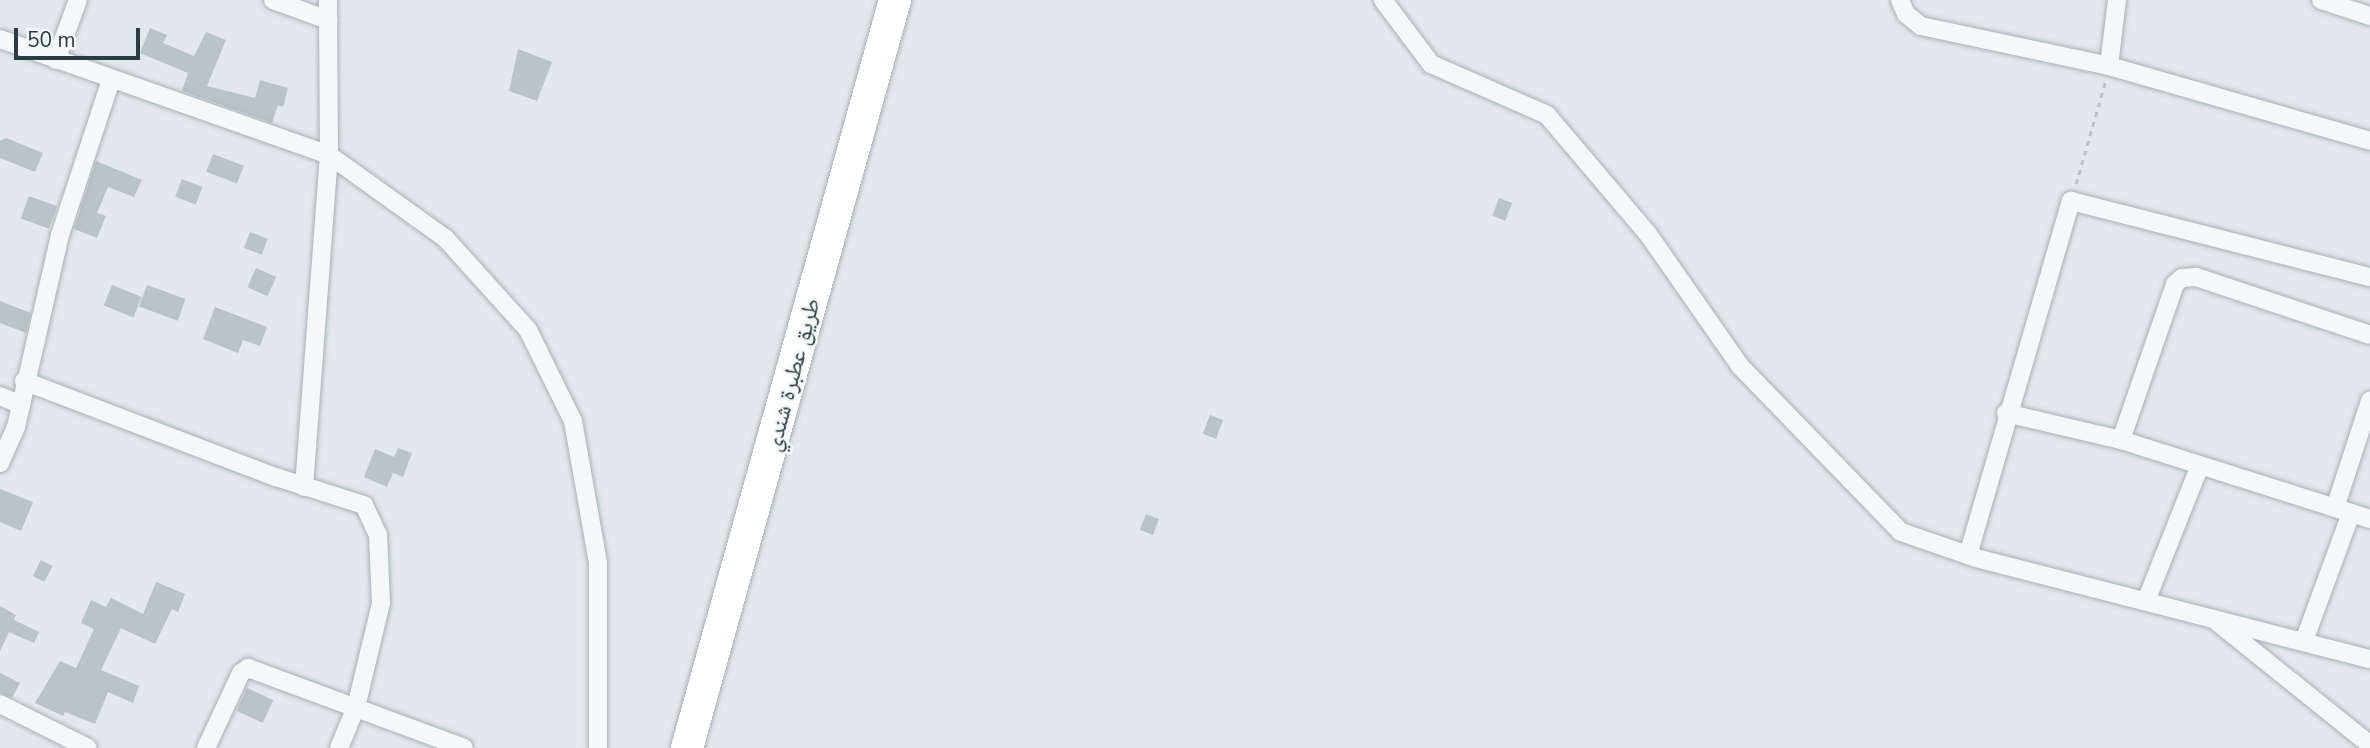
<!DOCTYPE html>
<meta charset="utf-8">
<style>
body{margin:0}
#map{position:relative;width:2370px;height:748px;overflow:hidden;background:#e2e8eb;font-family:"Nunito Sans","Noto Naskh Arabic",sans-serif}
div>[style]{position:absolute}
.building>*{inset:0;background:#b9c3ca;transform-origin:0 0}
.path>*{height:2.5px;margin-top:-1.25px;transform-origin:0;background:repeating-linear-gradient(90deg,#bcc3c7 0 5px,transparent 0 10px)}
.roads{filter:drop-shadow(0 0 2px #a7b1b6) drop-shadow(0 0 2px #a7b1b6)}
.street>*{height:18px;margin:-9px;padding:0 9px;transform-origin:9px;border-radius:9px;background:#f5f8f9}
.highway>*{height:32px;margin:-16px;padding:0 16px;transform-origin:16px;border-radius:16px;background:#fff}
span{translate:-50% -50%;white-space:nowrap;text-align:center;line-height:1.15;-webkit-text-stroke:5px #f2f7f8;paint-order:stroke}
.street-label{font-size:23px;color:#293b45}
.scale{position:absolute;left:14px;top:28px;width:126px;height:32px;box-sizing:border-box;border:4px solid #293b45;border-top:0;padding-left:9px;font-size:21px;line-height:24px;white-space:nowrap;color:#293b45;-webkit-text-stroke:5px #f2f7f8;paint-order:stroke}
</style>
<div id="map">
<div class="building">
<div style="clip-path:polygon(150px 28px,167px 35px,163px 43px,194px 56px,206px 32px,226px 40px,207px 86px,255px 98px,260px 80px,288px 88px,283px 107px,278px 105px,272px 123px,182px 91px,188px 73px,140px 53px)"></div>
<div style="clip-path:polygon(518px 49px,552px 62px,537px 101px,509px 91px)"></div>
<div style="clip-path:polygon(6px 138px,43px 153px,35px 172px,0 158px,0 141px)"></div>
<div style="left:213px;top:154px;width:33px;height:19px;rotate:21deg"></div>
<div style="clip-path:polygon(96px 161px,142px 180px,134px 197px,108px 187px,97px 213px,106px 216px,97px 238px,74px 229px)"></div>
<div style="left:182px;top:179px;width:22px;height:19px;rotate:21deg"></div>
<div style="left:29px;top:196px;width:30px;height:24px;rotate:20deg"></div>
<div style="left:1499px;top:198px;width:14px;height:19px;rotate:21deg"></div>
<div style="left:250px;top:232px;width:19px;height:17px;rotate:21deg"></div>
<div style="left:256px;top:268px;width:22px;height:21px;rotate:24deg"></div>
<div style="left:112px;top:285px;width:32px;height:22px;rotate:22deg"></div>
<div style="left:147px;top:285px;width:41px;height:23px;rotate:20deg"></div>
<div style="clip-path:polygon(0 301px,31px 313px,26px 333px,0 323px)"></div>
<div style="clip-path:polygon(215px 307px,267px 327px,260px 346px,243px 340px,238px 353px,203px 339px)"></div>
<div style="left:1210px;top:415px;width:14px;height:20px;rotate:21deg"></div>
<div style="clip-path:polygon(398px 448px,412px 453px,403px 477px,393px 473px,387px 487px,364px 477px,375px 449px,394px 457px)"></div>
<div style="clip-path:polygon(0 489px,33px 502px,21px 531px,0 522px)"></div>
<div style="left:1146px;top:514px;width:14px;height:17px;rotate:21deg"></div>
<div style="left:41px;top:560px;width:13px;height:18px;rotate:27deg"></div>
<div style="clip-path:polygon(156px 582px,185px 594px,178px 612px,172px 609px,155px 644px,121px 628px,101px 670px,139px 686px,133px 703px,108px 692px,95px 724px,65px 712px,63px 716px,35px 703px,60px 661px,76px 668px,94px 629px,81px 623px,91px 600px,106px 607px,111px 598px,143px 614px)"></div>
<div style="clip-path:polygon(0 606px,16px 615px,14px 620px,39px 632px,34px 643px,9px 632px,0 651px)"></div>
<div style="clip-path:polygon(0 673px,20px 683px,12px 698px,0 693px)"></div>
<div style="left:247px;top:688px;width:29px;height:25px;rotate:25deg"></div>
</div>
<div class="path">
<div style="left:2076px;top:184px;width:106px;rotate:-74.1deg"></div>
</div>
<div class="roads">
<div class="street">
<div style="left:273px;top:0;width:59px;rotate:20deg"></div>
<div style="left:1383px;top:0;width:80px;rotate:53.1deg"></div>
<div style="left:1431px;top:64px;width:127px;rotate:23.7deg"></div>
<div style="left:1547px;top:115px;width:156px;rotate:49.7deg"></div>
<div style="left:1648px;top:234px;width:161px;rotate:55.1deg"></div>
<div style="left:1740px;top:366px;width:231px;rotate:45.9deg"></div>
<div style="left:1901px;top:532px;width:79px;rotate:19.1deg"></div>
<div style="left:1976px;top:558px;width:407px;rotate:14.4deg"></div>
<div style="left:1900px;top:0;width:15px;rotate:67deg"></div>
<div style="left:1906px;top:14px;width:19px;rotate:39deg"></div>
<div style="left:1921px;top:26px;width:192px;rotate:12deg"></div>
<div style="left:2109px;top:66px;width:272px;rotate:16deg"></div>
<div style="left:2321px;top:0;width:52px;rotate:18.1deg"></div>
<div style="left:0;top:39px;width:349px;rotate:19.4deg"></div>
<div style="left:329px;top:155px;width:143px;rotate:35.6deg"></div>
<div style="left:445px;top:238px;width:124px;rotate:47.9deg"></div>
<div style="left:528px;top:330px;width:102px;rotate:63.7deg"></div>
<div style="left:573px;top:421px;width:144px;rotate:80deg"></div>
<div style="left:598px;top:563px;width:185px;rotate:90deg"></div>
<div style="left:56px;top:60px;width:64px;rotate:-69.9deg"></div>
<div style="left:2109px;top:66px;width:66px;rotate:-83.1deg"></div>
<div style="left:24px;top:381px;width:270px;rotate:20.9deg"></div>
<div style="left:276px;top:477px;width:92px;rotate:17.7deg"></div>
<div style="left:364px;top:505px;width:33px;rotate:65deg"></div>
<div style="left:378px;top:535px;width:68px;rotate:87.5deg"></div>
<div style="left:381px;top:603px;width:107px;rotate:103.5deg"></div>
<div style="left:356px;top:707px;width:44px;rotate:112.5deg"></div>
<div style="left:0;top:396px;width:23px;rotate:23deg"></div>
<div style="left:2006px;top:413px;width:118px;rotate:13.2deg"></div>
<div style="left:2121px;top:440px;width:261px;rotate:17.6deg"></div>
<div style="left:2121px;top:440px;width:165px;rotate:-70.9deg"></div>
<div style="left:2175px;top:284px;width:9px;rotate:-41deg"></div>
<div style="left:2182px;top:278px;width:14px;rotate:-4deg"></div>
<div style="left:2196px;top:277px;width:183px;rotate:18.4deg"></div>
<div style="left:0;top:463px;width:39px;rotate:-66deg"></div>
<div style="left:16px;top:427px;width:197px;rotate:-77.1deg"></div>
<div style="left:60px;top:235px;width:163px;rotate:-71.8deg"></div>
<div style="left:304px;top:487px;width:333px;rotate:-85.7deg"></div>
<div style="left:329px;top:155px;width:155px;rotate:-90.4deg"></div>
<div style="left:2335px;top:508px;width:113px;rotate:-71.9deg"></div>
<div style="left:1968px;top:555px;width:369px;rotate:-73.8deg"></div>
<div style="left:2071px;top:201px;width:309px;rotate:14.3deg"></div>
<div style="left:2146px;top:601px;width:146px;rotate:-68.3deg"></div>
<div style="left:2216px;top:621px;width:198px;rotate:38.8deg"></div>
<div style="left:2304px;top:641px;width:136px;rotate:-69.8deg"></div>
<div style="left:0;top:704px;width:98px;rotate:26.6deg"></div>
<div style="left:206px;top:748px;width:83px;rotate:-65deg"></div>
<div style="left:241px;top:673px;width:9px;rotate:-36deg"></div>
<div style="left:248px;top:668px;width:230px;rotate:20.3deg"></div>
</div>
<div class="highway">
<div style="left:687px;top:748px;width:776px;rotate:-74.46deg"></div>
</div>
</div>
<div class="street-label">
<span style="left:793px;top:375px;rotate:-75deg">طريق عطبرة شندي</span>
</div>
<div class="scale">50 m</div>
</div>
